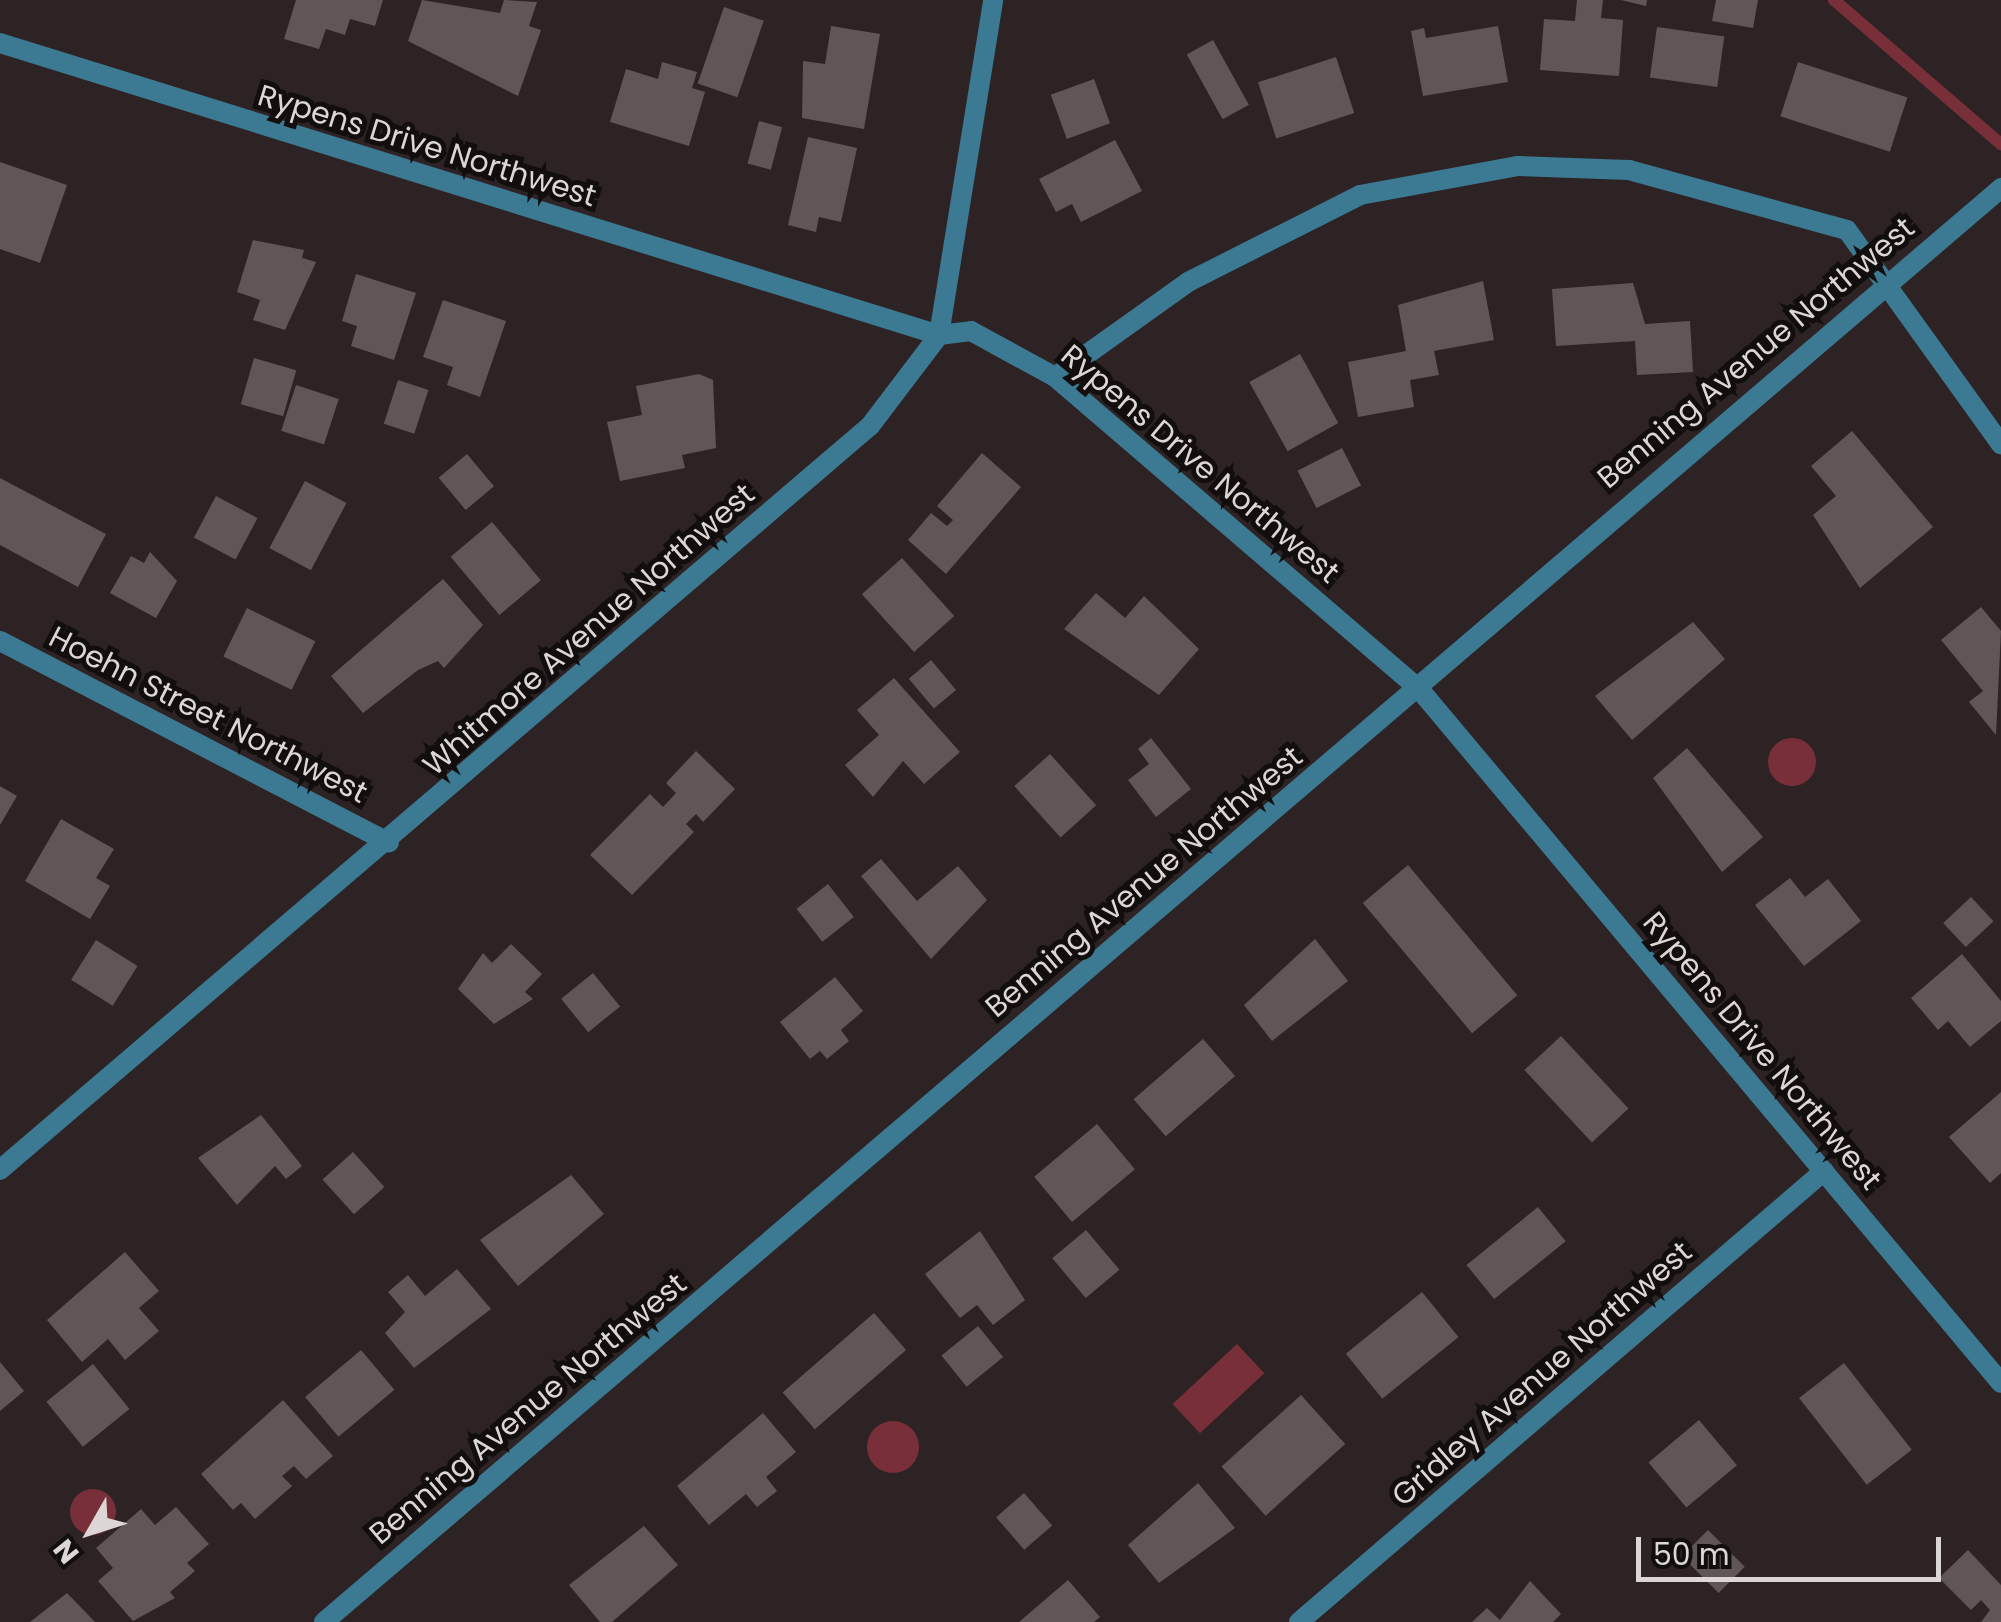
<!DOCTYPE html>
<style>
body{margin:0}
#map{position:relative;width:2001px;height:1622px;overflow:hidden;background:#2d2324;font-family:Poppins,sans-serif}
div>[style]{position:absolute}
.water>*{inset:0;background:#792f39;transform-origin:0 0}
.round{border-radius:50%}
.stream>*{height:12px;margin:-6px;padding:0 6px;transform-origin:6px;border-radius:6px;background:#792f39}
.building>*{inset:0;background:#615656;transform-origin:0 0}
.minor>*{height:20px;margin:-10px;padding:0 10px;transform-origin:10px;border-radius:10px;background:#3c7992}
span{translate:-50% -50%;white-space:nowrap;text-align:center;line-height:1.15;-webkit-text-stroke:10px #120e0e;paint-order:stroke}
.street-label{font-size:30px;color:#ddd6d6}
.north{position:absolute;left:40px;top:1482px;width:100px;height:100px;-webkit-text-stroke:8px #120e0e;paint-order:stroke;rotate:231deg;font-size:28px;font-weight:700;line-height:40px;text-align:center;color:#ddd6d6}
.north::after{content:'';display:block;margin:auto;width:35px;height:45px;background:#ddd6d6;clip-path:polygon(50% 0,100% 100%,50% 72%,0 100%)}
.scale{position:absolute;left:1636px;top:1537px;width:305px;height:45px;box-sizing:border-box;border:5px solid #ddd6d6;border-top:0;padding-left:12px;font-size:30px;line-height:35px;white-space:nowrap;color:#ddd6d6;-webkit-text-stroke:8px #120e0e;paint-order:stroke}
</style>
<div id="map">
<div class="water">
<div class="round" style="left:1768px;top:738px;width:48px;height:48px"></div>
<div style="left:1237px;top:1344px;width:40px;height:88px;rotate:47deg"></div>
<div class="round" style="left:867px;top:1421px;width:52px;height:52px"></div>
<div class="round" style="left:70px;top:1489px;width:46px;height:46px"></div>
</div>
<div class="stream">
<div style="left:1834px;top:0;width:221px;rotate:40.8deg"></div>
</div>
<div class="building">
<div style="clip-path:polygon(296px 0,383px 0,375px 26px,350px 19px,345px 35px,326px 29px,319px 49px,284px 39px)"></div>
<div style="clip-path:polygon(422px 0,500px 13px,504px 0,537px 2px,529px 26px,541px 30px,518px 96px,408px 41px)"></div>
<div style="clip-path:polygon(1577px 0,1603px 0,1601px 18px,1623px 20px,1619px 76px,1540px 70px,1544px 19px,1575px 21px)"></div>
<div style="clip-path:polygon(1621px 0,1647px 0,1646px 6px)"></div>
<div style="clip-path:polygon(1716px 0,1758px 0,1753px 28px,1712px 21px)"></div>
<div style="left:724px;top:7px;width:42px;height:81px;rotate:19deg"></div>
<div style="clip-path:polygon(831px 26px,880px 34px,864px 129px,802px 118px,803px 61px,825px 64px)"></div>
<div style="clip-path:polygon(1498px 26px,1508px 82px,1423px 96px,1411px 31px,1424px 28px,1426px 38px)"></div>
<div style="left:1657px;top:27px;width:68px;height:51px;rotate:8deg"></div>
<div style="left:1213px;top:40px;width:74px;height:30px;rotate:61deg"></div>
<div style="left:1336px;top:57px;width:59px;height:82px;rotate:72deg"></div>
<div style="clip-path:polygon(662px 62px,697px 72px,692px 88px,705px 92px,689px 146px,610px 122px,626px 69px,658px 79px)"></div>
<div style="left:1798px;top:62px;width:115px;height:57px;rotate:18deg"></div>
<div style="left:1094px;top:79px;width:47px;height:46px;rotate:70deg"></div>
<div style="left:759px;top:121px;width:24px;height:44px;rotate:15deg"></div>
<div style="clip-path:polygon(808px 137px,857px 148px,841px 222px,819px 217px,816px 232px,788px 225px)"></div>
<div style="clip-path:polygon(1115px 140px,1142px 191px,1081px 222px,1072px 204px,1056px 212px,1039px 179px)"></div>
<div style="clip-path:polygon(0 162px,67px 185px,40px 263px,0 249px)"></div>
<div style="clip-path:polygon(253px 240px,304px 250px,302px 258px,316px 262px,285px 330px,253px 320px,260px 300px,237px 292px)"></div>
<div style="clip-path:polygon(356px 274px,416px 293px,394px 360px,351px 346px,357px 326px,342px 321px)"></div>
<div style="clip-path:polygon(1483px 281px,1494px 340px,1434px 351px,1439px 375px,1410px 380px,1414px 407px,1358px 417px,1348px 362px,1406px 351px,1398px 305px)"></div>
<div style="clip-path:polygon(1633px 283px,1645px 324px,1690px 321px,1693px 372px,1637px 375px,1635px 341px,1556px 346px,1552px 289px)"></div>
<div style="clip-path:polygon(443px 300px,506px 321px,480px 397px,447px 385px,453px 367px,423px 357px)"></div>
<div style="left:1300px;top:354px;width:79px;height:58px;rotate:61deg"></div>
<div style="left:254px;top:358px;width:44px;height:48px;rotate:16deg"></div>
<div style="clip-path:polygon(699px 374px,713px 380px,716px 448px,682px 455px,685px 468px,620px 481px,607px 422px,642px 415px,636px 386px)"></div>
<div style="left:398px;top:380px;width:32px;height:46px;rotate:18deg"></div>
<div style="left:296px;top:385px;width:45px;height:48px;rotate:18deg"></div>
<div style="clip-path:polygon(1852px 431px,1933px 527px,1860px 588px,1813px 515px,1836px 496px,1811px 466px)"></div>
<div style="left:1342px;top:448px;width:42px;height:50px;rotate:63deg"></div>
<div style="clip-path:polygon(982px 453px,1021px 487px,946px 574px,908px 540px,931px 513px,947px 526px,953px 520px,937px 506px)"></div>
<div style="left:467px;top:454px;width:42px;height:37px;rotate:50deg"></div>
<div style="clip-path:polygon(0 478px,106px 534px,78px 587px,0 545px)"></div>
<div style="left:305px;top:481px;width:47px;height:76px;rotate:28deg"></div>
<div style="left:216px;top:496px;width:47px;height:47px;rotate:28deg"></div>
<div style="left:492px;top:522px;width:76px;height:54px;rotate:50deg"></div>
<div style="clip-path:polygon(150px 552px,177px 581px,156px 618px,110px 593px,131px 556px,144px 563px)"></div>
<div style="left:902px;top:558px;width:78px;height:54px;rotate:48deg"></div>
<div style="clip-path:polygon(443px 579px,483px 625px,444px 668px,438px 661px,418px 670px,363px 713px,331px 676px)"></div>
<div style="clip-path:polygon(1096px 593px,1125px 618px,1144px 596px,1199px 649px,1159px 695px,1064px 629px)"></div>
<div style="clip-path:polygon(1981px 607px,2001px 631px,1996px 735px,1969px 702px,1983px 691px,1941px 640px)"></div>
<div style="left:247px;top:608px;width:76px;height:54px;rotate:26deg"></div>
<div style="clip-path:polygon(1693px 622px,1725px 659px,1632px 740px,1595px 696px)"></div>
<div style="left:931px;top:660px;width:39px;height:29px;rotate:50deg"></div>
<div style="clip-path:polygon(894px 678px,960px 752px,924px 784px,903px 761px,873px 797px,845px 765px,879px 735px,857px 710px)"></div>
<div style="clip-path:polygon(1151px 738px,1191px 789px,1156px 817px,1128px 780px,1149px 764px,1138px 749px)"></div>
<div style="clip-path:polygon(1687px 748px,1763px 837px,1722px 872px,1653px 778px)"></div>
<div style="clip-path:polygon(696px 751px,735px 789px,703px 822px,696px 814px,686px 824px,694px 832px,632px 895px,590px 855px,650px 794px,663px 807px,676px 793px,666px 783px)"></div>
<div style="left:1050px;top:754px;width:69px;height:48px;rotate:48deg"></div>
<div style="clip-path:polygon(0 786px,17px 796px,0 825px)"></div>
<div style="clip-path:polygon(61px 819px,114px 849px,96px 878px,110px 886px,90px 919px,25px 881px)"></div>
<div style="clip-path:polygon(881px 859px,917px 901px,958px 866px,987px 900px,931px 959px,861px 876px)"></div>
<div style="left:1408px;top:865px;width:170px;height:59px;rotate:50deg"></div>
<div style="clip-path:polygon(1790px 878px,1805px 897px,1828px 879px,1861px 921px,1804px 966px,1755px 905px)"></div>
<div style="left:828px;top:884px;width:42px;height:40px;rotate:52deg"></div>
<div style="left:1971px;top:897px;width:33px;height:38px;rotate:47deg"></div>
<div style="clip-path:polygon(1315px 939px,1348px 981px,1272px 1041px,1244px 1005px)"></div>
<div style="left:96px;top:940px;width:49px;height:47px;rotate:32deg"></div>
<div style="clip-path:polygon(511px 944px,542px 974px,525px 992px,533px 999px,494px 1024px,458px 989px,483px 953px,492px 963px)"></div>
<div style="clip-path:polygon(1962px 954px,2001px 1001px,2001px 1021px,1970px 1047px,1948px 1021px,1938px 1030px,1911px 998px)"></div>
<div style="left:593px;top:973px;width:43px;height:41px;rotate:51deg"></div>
<div style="clip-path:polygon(835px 977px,863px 1011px,841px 1030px,849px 1041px,827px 1059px,820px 1051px,810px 1059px,780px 1022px)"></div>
<div style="left:1561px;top:1036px;width:99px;height:50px;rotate:47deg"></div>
<div style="left:1203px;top:1039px;width:49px;height:92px;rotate:49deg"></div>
<div style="clip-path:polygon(2001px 1092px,2001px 1173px,1990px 1183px,1949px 1137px)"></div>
<div style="clip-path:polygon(261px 1115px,302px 1166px,286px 1179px,275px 1166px,237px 1205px,198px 1158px)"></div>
<div style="left:1097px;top:1124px;width:59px;height:82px;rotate:50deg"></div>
<div style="left:353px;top:1152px;width:47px;height:41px;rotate:48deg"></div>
<div style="clip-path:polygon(571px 1175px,604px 1214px,518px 1286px,480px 1240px)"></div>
<div style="left:1538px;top:1207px;width:44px;height:92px;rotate:51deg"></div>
<div style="left:1086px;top:1230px;width:52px;height:44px;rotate:50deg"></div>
<div style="clip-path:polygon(980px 1231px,1025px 1300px,993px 1325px,977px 1305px,960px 1318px,925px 1274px)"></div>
<div style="clip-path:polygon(125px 1252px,159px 1291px,139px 1308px,159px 1331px,125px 1360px,108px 1339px,82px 1362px,47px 1320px)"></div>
<div style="clip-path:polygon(457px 1269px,491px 1309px,414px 1368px,385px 1333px,405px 1312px,388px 1292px,408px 1275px,425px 1296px)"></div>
<div style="left:1422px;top:1292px;width:58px;height:98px;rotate:51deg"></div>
<div style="left:874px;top:1313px;width:49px;height:121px;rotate:49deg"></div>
<div style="left:978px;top:1326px;width:40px;height:47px;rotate:51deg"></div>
<div style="left:361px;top:1350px;width:52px;height:73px;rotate:50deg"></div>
<div style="clip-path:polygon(0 1362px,24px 1391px,0 1411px)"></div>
<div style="left:1844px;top:1363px;width:110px;height:57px;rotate:52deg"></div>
<div style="left:93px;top:1364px;width:58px;height:60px;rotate:51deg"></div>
<div style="left:1301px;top:1395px;width:66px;height:107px;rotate:48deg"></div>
<div style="clip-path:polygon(283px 1400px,333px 1456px,306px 1479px,294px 1466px,282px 1476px,292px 1486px,255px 1519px,241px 1503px,233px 1510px,201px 1474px)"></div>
<div style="clip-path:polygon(763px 1413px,796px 1452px,766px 1477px,777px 1491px,757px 1507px,746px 1494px,709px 1525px,677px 1486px)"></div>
<div style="left:1699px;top:1420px;width:59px;height:66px;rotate:50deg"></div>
<div style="clip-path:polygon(1198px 1483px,1235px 1528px,1159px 1583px,1128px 1545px)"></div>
<div style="left:1024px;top:1493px;width:43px;height:37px;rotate:49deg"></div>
<div style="clip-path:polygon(176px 1507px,209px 1544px,187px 1563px,195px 1571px,170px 1592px,175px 1598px,133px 1621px,98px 1581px,113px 1568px,96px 1548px,141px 1509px,155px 1525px)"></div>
<div style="clip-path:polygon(644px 1526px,678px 1565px,612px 1622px,600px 1622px,569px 1585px)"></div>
<div style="left:1708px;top:1530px;width:52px;height:37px;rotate:45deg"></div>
<div style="clip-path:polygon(1968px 1550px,2001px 1585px,2001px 1622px,1981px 1622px,1990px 1610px,1981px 1600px,1971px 1610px,1939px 1578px)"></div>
<div style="clip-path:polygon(1068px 1580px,1100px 1617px,1094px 1622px,1019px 1622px)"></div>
<div style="clip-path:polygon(1530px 1581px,1561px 1614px,1553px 1622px,1472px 1622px,1487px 1608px,1500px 1620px)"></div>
<div style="clip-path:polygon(67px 1593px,95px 1622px,30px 1622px)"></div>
</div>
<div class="minor">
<div style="left:0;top:43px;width:983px;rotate:17.27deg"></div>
<div style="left:939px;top:335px;width:32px;rotate:-7deg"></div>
<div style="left:971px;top:331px;width:96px;rotate:28.7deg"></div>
<div style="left:1055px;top:377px;width:481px;rotate:40.6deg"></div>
<div style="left:1420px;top:690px;width:904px;rotate:50.02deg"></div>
<div style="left:1055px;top:377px;width:163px;rotate:-35.5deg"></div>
<div style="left:1188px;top:282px;width:193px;rotate:-26.8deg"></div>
<div style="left:1360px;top:195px;width:161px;rotate:-10.4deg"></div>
<div style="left:1518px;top:166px;width:111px;rotate:2.1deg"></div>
<div style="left:1629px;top:170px;width:226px;rotate:15.4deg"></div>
<div style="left:1847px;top:230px;width:264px;rotate:54.3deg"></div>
<div style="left:0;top:641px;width:438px;rotate:27.4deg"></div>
<div style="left:0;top:1170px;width:1145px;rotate:-40.54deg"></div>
<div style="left:870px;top:426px;width:114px;rotate:-52.8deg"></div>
<div style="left:939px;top:335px;width:339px;rotate:-80.8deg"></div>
<div style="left:324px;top:1622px;width:2207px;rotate:-40.53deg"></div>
<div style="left:1299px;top:1622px;width:692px;rotate:-40.66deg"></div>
</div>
<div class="street-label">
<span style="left:427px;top:146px;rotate:17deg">Rypens Drive Northwest</span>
<span style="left:1756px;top:353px;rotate:-40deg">Benning Avenue Northwest</span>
<span style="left:1200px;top:464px;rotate:40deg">Rypens Drive Northwest</span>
<span style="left:589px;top:630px;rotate:-41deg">Whitmore Avenue Northwest</span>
<span style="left:208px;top:715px;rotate:27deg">Hoehn Street Northwest</span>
<span style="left:1144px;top:882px;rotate:-40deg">Benning Avenue Northwest</span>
<span style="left:1762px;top:1051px;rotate:50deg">Rypens Drive Northwest</span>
<span style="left:1542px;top:1374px;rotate:-41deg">Gridley Avenue Northwest</span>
<span style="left:528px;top:1409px;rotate:-40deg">Benning Avenue Northwest</span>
</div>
<div class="north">N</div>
<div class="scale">50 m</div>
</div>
